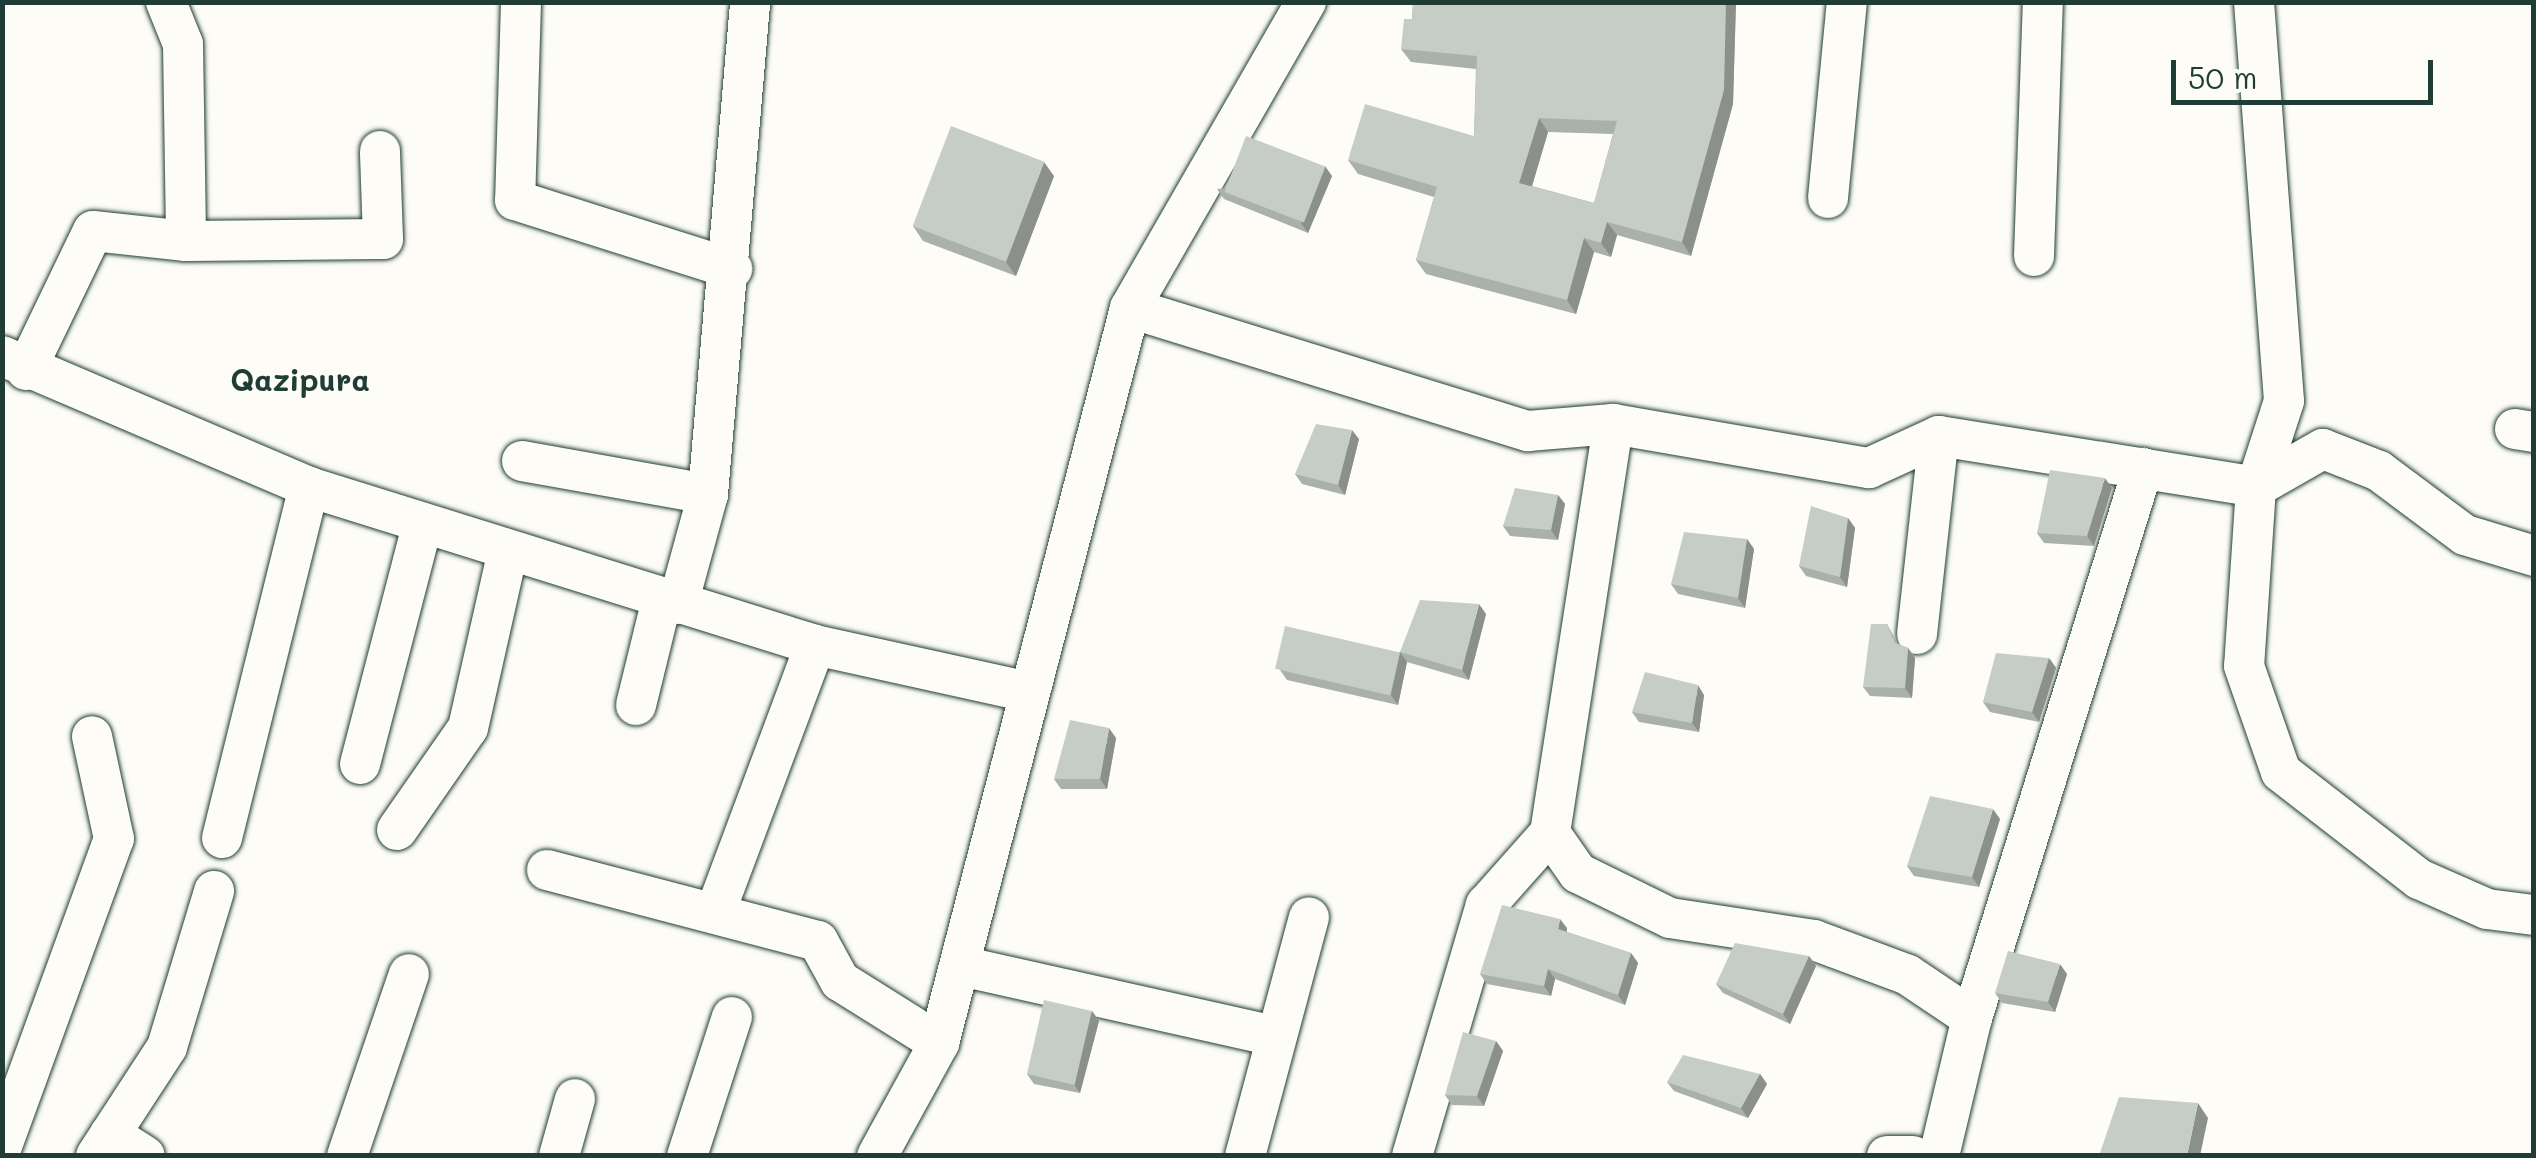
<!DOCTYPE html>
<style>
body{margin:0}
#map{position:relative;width:2536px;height:1158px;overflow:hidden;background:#fdfcf7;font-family:Mali,sans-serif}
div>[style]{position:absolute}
.roads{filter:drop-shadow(0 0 2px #1f3d34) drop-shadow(0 0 2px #1f3d34)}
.minor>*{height:40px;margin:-20px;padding:0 20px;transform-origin:20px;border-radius:20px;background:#fdfcf7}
.wall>*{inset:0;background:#aab0ab}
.shaded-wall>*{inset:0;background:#8b908b}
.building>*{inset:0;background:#c6cdc7;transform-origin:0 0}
span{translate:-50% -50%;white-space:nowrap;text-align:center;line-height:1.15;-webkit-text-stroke:9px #fdfcf7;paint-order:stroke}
.neighbourhood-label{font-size:30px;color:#1f3d34;font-weight:700}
.frame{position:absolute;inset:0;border:5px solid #1f3d34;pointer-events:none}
.scale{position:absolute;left:2171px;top:60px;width:262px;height:45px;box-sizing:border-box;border:5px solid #1f3d34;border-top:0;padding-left:12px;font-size:30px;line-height:35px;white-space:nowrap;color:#1f3d34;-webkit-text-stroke:8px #fdfcf7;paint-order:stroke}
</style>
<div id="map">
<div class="roads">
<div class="minor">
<div style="left:166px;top:2px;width:45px;rotate:68deg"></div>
<div style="left:183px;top:44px;width:197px;rotate:89.1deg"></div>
<div style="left:521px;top:2px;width:198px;rotate:91.7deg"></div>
<div style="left:515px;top:200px;width:228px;rotate:17.6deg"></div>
<div style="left:2254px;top:2px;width:400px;rotate:85.7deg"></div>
<div style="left:2284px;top:401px;width:90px;rotate:108deg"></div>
<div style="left:2256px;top:487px;width:179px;rotate:93.8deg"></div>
<div style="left:2244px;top:666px;width:112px;rotate:70.8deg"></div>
<div style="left:2281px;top:772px;width:175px;rotate:37.8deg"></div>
<div style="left:2419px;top:879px;width:74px;rotate:23.8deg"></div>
<div style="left:2487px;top:909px;width:47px;rotate:7.3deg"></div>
<div style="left:1828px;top:198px;width:197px;rotate:-84.5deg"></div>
<div style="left:2034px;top:256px;width:254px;rotate:-88deg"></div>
<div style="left:1130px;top:308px;width:417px;rotate:17.2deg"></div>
<div style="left:1528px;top:431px;width:85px;rotate:-4.7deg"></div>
<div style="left:1613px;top:424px;width:260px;rotate:9.8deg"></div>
<div style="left:1869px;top:468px;width:77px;rotate:-24.6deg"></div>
<div style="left:1939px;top:436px;width:321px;rotate:9.1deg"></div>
<div style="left:2256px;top:487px;width:77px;rotate:-29.6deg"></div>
<div style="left:2323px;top:449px;width:60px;rotate:21.4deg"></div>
<div style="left:2379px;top:471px;width:107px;rotate:36.7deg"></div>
<div style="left:2465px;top:535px;width:72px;rotate:16.9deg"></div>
<div style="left:2px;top:356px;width:334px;rotate:23.1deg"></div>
<div style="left:309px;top:487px;width:530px;rotate:17.34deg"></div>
<div style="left:815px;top:645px;width:218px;rotate:12.4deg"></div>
<div style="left:26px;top:370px;width:154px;rotate:-64.3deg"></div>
<div style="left:93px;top:231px;width:94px;rotate:6.1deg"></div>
<div style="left:186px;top:241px;width:197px;rotate:-0.6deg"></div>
<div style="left:383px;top:239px;width:88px;rotate:-92deg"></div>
<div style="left:2515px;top:429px;width:19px;rotate:9deg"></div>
<div style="left:522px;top:461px;width:189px;rotate:10.1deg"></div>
<div style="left:678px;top:604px;width:114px;rotate:-74.7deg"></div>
<div style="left:708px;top:494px;width:494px;rotate:-85.1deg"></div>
<div style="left:1917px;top:634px;width:199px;rotate:-83.7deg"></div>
<div style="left:636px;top:705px;width:109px;rotate:-76.2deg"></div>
<div style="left:360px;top:764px;width:249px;rotate:-75.4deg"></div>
<div style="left:397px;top:830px;width:124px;rotate:-55.2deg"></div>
<div style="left:468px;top:728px;width:182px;rotate:-77.3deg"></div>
<div style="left:1550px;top:833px;width:49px;rotate:55deg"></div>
<div style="left:1578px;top:873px;width:102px;rotate:26.1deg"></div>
<div style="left:1670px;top:918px;width:146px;rotate:8.7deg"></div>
<div style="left:1814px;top:940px;width:100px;rotate:20.4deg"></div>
<div style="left:1908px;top:975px;width:77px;rotate:33.9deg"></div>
<div style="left:222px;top:838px;width:362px;rotate:-76.1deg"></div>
<div style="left:547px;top:870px;width:280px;rotate:14.7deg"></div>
<div style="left:818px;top:941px;width:46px;rotate:61.2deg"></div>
<div style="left:840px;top:981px;width:117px;rotate:32.1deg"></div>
<div style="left:715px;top:913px;width:286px;rotate:-69.5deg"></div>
<div style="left:961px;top:966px;width:321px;rotate:12.6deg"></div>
<div style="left:110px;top:1134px;width:41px;rotate:32.2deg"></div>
<div style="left:2px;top:1146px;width:327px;rotate:-70deg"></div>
<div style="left:114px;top:839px;width:105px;rotate:-102.1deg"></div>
<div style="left:96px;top:1156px;width:130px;rotate:-56.9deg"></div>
<div style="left:167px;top:1047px;width:163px;rotate:-73.2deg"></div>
<div style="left:347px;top:1156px;width:192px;rotate:-71.2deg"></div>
<div style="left:559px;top:1156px;width:59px;rotate:-74.3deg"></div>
<div style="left:687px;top:1156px;width:146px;rotate:-72.1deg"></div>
<div style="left:877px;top:1156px;width:129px;rotate:-61.2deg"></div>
<div style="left:939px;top:1043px;width:759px;rotate:-75.43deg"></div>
<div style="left:1130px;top:308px;width:353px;rotate:-60.1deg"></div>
<div style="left:1245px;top:1156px;width:247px;rotate:-75deg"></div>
<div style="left:1412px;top:1156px;width:262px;rotate:-73.6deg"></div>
<div style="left:1486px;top:905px;width:96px;rotate:-48.4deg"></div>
<div style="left:1550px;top:833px;width:414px;rotate:-81.2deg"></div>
<div style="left:1887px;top:1156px;width:26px"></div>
<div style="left:1939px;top:1156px;width:142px;rotate:-76.6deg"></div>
<div style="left:1972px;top:1018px;width:576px;rotate:-72.73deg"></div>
</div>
</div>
<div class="wall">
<div style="clip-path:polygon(evenodd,1413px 2px,1736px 2px,1733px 104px,1691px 256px,1617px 235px,1611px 257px,1594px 252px,1576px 314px,1426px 274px,1416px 260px,1434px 197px,1358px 174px,1348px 160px,1474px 136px,1476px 69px,1411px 62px,1401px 49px,1412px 19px,1413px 2px,1548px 132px,1613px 134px,1594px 203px,1532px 186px,1548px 132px)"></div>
<div style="clip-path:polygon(1054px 176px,1016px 276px,923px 241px,913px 226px)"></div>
<div style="clip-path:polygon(1332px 176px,1308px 233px,1224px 199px,1217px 189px)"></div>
<div style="clip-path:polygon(1359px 439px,1345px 495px,1302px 484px,1295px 474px)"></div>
<div style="clip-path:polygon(2112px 488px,2094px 546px,2044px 543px,2037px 533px)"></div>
<div style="clip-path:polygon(1558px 495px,1565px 504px,1558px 540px,1510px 536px,1503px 526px)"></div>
<div style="clip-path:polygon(1848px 518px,1855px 528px,1847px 587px,1806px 576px,1799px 566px)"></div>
<div style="clip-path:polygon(1747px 539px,1754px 549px,1745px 608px,1678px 594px,1671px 584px)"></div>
<div style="clip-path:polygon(1486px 614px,1469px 680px,1407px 662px,1398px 705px,1287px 680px,1280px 670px,1400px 652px)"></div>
<div style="clip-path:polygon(1887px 624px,1898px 644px,1908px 648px,1915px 658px,1912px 698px,1870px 696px,1863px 687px)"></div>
<div style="clip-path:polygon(2049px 658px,2056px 668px,2039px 722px,1990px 712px,1983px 702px)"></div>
<div style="clip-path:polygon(1704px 695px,1699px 732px,1639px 722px,1632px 712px)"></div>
<div style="clip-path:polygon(1116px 738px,1107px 789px,1061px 789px,1054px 779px)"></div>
<div style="clip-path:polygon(2000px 819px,1979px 887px,1914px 876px,1907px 866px)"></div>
<div style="clip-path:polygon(1567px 928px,1567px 932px,1631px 953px,1638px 963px,1625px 1005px,1555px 979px,1551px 996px,1487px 984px,1480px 974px)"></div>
<div style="clip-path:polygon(1809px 956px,1816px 966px,1790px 1024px,1723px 993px,1716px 984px)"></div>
<div style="clip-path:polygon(2067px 974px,2055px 1012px,2002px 1003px,1995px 993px)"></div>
<div style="clip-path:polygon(1092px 1011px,1099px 1021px,1080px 1093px,1034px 1084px,1027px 1074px)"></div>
<div style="clip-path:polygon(1496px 1041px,1503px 1051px,1484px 1106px,1452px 1105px,1445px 1095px)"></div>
<div style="clip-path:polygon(1760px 1074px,1767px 1084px,1748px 1118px,1674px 1091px,1667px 1082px)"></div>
</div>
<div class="shaded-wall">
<div style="clip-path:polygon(1726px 2px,1736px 2px,1733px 104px,1691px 256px,1682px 242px)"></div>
<div style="clip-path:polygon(1539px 118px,1548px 132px,1529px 196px,1519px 183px)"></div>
<div style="clip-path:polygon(1044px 162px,1054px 176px,1016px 276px,1006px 262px)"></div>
<div style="clip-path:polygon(1325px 166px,1332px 176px,1308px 233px,1301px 223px)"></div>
<div style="clip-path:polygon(1607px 222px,1617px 235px,1611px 257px,1601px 243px)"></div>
<div style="clip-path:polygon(1584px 238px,1594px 252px,1576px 314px,1567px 300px)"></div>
<div style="clip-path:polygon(1352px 430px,1359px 439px,1345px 495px,1338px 485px)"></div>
<div style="clip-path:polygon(2105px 478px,2112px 488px,2094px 546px,2087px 536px)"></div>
<div style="clip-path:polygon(1558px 495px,1565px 504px,1558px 540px,1551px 530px)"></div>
<div style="clip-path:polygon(1848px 518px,1855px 528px,1847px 587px,1840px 577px)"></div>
<div style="clip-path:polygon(1747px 539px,1754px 549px,1745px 608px,1738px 598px)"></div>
<div style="clip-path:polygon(1479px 604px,1486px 614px,1469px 680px,1462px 670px)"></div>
<div style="clip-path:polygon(1908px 648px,1915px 658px,1912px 698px,1905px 688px)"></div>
<div style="clip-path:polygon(1400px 652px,1407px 662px,1398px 705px,1391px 695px)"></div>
<div style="clip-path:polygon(2049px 658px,2056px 668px,2039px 722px,2032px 712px)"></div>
<div style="clip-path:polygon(1698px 685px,1704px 695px,1699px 732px,1692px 723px)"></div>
<div style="clip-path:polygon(1109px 728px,1116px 738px,1107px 789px,1100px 779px)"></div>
<div style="clip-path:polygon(1993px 809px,2000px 819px,1979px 887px,1972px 877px)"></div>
<div style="clip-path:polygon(1560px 919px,1567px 928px,1565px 939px,1558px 929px)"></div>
<div style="clip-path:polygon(1631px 953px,1638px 963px,1625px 1005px,1618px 995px)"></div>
<div style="clip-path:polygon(1809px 956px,1816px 966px,1790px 1024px,1783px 1014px)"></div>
<div style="clip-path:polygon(2060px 964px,2067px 974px,2055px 1012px,2048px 1002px)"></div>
<div style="clip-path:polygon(1548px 969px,1555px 979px,1551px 996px,1544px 986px)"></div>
<div style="clip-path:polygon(1092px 1011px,1099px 1021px,1080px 1093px,1073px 1083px)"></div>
<div style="clip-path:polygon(1496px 1041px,1503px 1051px,1484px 1106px,1477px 1096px)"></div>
<div style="clip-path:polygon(1760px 1074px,1767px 1084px,1748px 1118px,1741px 1108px)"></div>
<div style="clip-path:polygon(2198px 1103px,2208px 1118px,2200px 1156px,2187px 1156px)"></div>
</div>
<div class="building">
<div style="clip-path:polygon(evenodd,1413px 2px,1726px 2px,1724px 90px,1682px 242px,1607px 222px,1601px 243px,1584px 238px,1567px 300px,1416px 260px,1437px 187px,1348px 160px,1365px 104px,1474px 136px,1477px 56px,1401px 49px,1404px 19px,1412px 19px,1413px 2px,1539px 118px,1617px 121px,1594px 203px,1519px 183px,1539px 118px)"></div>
<div style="left:951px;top:126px;width:100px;height:107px;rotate:21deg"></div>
<div style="left:1246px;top:136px;width:85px;height:60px;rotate:21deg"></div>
<div style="clip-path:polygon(1316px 424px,1352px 430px,1338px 485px,1295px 474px)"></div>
<div style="clip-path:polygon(2050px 470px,2105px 478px,2087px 536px,2037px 533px)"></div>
<div style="clip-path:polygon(1515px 488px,1558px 495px,1551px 530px,1503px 526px)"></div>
<div style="clip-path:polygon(1811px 506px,1848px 518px,1840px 577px,1799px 566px)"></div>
<div style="clip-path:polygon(1684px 532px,1747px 539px,1738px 598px,1671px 584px)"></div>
<div style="clip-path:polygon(1420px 600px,1479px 604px,1462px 670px,1400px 652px)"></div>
<div style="clip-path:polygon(1871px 624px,1887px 624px,1895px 643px,1908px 648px,1905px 688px,1863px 687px)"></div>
<div style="left:1285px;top:626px;width:118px;height:44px;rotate:13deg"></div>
<div style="clip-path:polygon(1996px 653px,2049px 658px,2032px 712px,1983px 702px)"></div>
<div style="clip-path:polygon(1645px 672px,1698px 685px,1692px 723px,1632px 712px)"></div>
<div style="clip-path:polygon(1070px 720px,1109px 728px,1100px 779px,1054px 779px)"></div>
<div style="clip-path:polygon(1930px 796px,1993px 809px,1972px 877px,1907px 866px)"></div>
<div style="clip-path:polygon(1502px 905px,1560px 919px,1558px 929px,1631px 953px,1618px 995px,1548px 969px,1544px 986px,1480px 974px)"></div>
<div style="clip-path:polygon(1735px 943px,1809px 956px,1783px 1014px,1716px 984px)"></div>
<div style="clip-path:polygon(2008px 951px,2060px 964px,2048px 1002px,1995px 993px)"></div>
<div style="left:1044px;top:1000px;width:49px;height:76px;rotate:13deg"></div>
<div style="clip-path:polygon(1463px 1032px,1496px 1041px,1477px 1096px,1445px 1095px)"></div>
<div style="clip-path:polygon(1683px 1055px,1760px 1074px,1741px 1108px,1667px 1082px)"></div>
<div style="clip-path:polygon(2119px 1097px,2198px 1103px,2187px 1156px,2099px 1156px)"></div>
</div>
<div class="neighbourhood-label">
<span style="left:300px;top:379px">Qazipura</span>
</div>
<div class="frame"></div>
<div class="scale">50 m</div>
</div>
